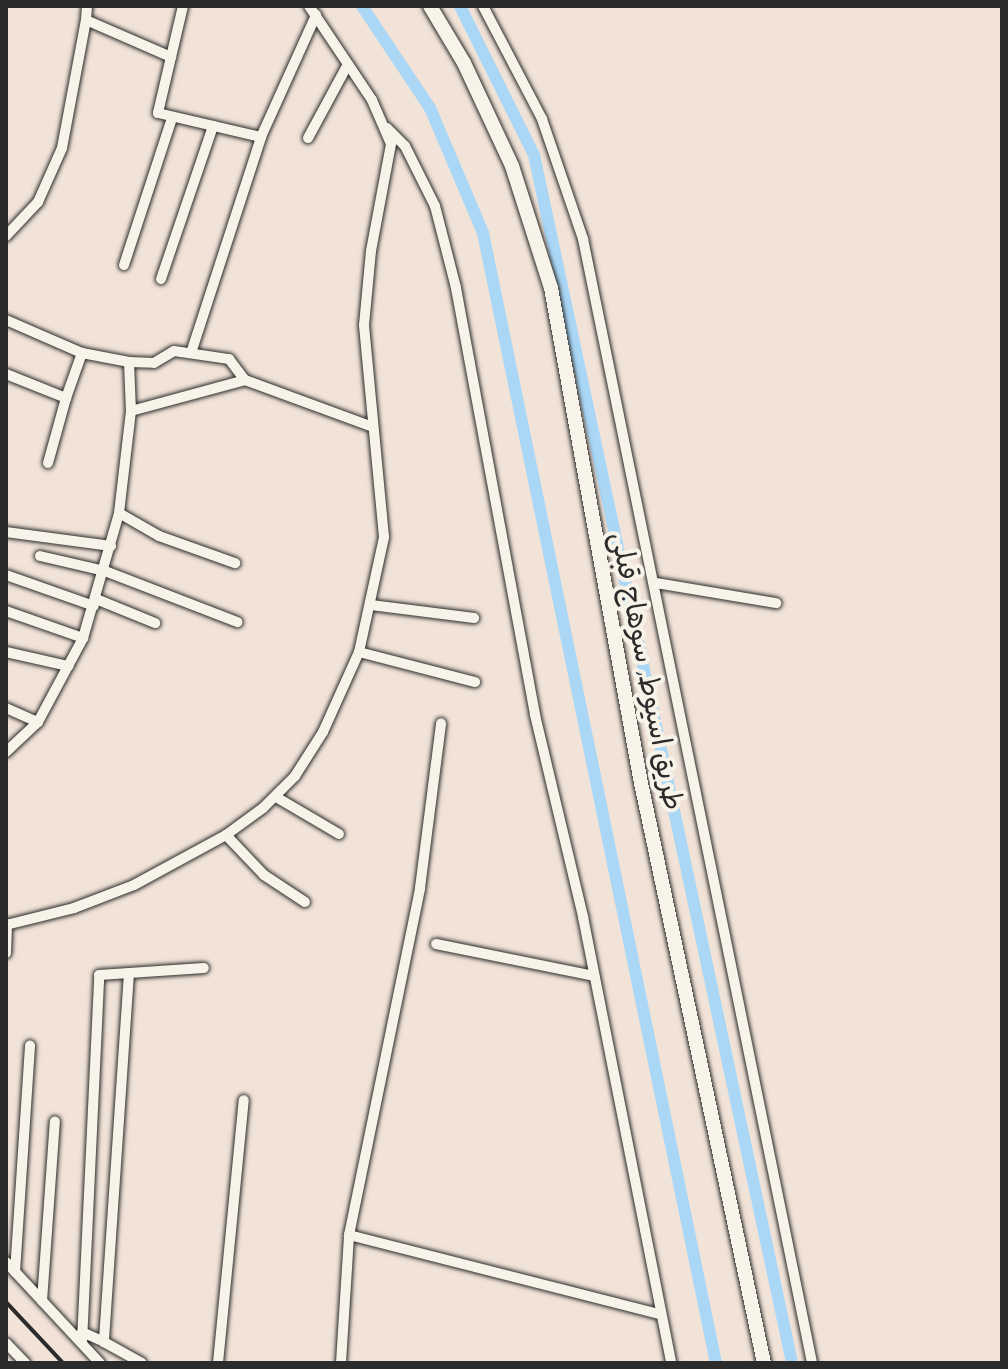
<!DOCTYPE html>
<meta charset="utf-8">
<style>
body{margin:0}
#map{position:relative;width:1008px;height:1369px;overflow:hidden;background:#f1e3d8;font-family:Caveat,"Playpen Sans Arabic",sans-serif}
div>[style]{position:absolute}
.canal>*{height:12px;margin:-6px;padding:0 6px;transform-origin:6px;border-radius:6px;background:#aad7f6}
.roads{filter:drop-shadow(0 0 2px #2b2b2b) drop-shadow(0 0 2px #2b2b2b)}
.street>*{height:10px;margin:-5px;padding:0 5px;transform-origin:5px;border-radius:5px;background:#f7f3e8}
.secondary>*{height:14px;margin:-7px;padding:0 7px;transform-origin:7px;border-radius:7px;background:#f7f3e8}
.rail>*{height:4px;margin:-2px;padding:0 2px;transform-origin:2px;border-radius:2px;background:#2b2b2b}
span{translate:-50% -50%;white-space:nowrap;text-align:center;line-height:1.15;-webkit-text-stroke:8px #f7f3e8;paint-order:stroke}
.street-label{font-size:28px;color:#2b2b2b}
.frame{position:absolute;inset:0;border:8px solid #2b2b2b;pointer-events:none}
</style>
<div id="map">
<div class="canal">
<div style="left:362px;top:6px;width:123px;rotate:56.3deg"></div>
<div style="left:430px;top:108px;width:136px;rotate:67deg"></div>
<div style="left:483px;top:233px;width:1154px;rotate:78.35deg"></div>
<div style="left:460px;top:6px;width:166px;rotate:63.6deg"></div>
<div style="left:534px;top:155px;width:1235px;rotate:77.94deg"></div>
</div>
<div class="roads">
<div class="street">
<div style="left:87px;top:6px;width:14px;rotate:94deg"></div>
<div style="left:86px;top:20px;width:93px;rotate:23.5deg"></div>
<div style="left:183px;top:6px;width:110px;rotate:103.2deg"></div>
<div style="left:158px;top:113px;width:106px;rotate:13.1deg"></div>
<div style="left:483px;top:6px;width:127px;rotate:62.4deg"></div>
<div style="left:542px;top:119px;width:127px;rotate:71.1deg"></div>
<div style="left:583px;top:239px;width:1147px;rotate:78.48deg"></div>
<div style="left:387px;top:128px;width:25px;rotate:45deg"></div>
<div style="left:405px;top:146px;width:67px;rotate:63.4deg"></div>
<div style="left:435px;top:206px;width:85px;rotate:75.6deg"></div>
<div style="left:456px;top:288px;width:434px;rotate:79.5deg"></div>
<div style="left:535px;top:715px;width:208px;rotate:76.6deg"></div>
<div style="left:583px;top:917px;width:455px;rotate:78.8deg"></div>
<div style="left:308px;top:138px;width:84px;rotate:-61.6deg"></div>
<div style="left:6px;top:236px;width:47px;rotate:-46.7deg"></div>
<div style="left:38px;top:202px;width:59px;rotate:-66deg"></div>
<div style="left:62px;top:148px;width:130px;rotate:-79.4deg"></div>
<div style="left:124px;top:265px;width:155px;rotate:-71.9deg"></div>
<div style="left:161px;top:279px;width:162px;rotate:-71.2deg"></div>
<div style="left:6px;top:320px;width:83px;rotate:23.5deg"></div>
<div style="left:82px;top:353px;width:48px;rotate:10.8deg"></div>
<div style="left:129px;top:362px;width:49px;rotate:87.7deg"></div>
<div style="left:191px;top:353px;width:227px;rotate:-72deg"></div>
<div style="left:261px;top:137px;width:134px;rotate:-65.7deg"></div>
<div style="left:129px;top:362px;width:25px;rotate:2deg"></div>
<div style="left:154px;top:363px;width:23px;rotate:-31deg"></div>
<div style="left:174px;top:351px;width:56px;rotate:8.3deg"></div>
<div style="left:229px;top:359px;width:26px;rotate:53deg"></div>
<div style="left:6px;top:374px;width:65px;rotate:21.8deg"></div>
<div style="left:66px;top:398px;width:48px;rotate:-70.4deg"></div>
<div style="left:48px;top:463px;width:67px;rotate:-74.5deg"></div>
<div style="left:119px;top:513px;width:46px;rotate:29.9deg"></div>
<div style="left:159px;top:536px;width:81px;rotate:19.6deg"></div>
<div style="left:6px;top:532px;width:106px;rotate:7.6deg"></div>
<div style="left:40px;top:556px;width:67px;rotate:13deg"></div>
<div style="left:105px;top:571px;width:142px;rotate:21.1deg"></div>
<div style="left:6px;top:575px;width:93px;rotate:19.4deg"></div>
<div style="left:656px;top:583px;width:122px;rotate:9.5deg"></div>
<div style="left:96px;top:599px;width:64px;rotate:22.1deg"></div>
<div style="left:371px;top:605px;width:104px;rotate:7.2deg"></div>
<div style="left:6px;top:611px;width:82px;rotate:19.3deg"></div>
<div style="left:83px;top:638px;width:130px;rotate:-73.9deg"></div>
<div style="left:119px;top:513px;width:103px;rotate:-83.3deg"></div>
<div style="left:131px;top:411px;width:118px;rotate:-15.2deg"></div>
<div style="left:245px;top:380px;width:133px;rotate:20.2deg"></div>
<div style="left:6px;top:652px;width:64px;rotate:12.7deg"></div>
<div style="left:359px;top:652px;width:120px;rotate:14.5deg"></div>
<div style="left:6px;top:708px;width:35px;rotate:24deg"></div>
<div style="left:6px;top:752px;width:44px;rotate:-43.2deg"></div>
<div style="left:38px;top:722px;width:95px;rotate:-61.8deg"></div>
<div style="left:276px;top:797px;width:73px;rotate:30.4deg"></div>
<div style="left:226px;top:835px;width:55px;rotate:46.5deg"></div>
<div style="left:264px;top:875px;width:49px;rotate:33.4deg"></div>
<div style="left:6px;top:925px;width:70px;rotate:-14deg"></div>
<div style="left:74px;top:908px;width:64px;rotate:-21deg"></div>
<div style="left:134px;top:885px;width:105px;rotate:-28.5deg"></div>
<div style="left:226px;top:835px;width:46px;rotate:-36.1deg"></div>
<div style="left:263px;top:808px;width:45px;rotate:-45deg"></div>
<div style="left:295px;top:776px;width:52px;rotate:-57.5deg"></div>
<div style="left:323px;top:732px;width:88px;rotate:-65.8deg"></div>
<div style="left:359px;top:652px;width:118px;rotate:-77.7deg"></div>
<div style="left:384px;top:537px;width:213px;rotate:-95.4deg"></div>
<div style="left:364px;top:325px;width:74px;rotate:-84.6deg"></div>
<div style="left:371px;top:251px;width:109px;rotate:-79.4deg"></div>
<div style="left:391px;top:144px;width:48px;rotate:-113.4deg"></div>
<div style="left:372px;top:100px;width:113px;rotate:-123.8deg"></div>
<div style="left:436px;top:944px;width:161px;rotate:11.4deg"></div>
<div style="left:6px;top:953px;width:29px;rotate:-88deg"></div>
<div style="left:129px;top:973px;width:75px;rotate:-3.8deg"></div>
<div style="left:349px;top:1235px;width:321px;rotate:14.3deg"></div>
<div style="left:6px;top:1262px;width:138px;rotate:47.1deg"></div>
<div style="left:15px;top:1272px;width:227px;rotate:-86.2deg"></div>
<div style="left:42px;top:1301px;width:180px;rotate:-85.9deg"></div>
<div style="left:82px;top:1332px;width:24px;rotate:24deg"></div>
<div style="left:82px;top:1342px;width:367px;rotate:-87.3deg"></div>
<div style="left:99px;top:975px;width:30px;rotate:-4deg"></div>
<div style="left:129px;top:973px;width:370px;rotate:93.9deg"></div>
<div style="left:104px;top:1342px;width:43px;rotate:28.9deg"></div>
<div style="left:6px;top:1343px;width:28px;rotate:46deg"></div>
<div style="left:218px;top:1363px;width:264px;rotate:-84.4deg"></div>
<div style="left:341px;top:1363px;width:128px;rotate:-86.4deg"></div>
<div style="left:349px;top:1235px;width:354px;rotate:-78.4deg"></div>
<div style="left:420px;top:888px;width:166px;rotate:-82.7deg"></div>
</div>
<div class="secondary">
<div style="left:430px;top:6px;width:66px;rotate:59.2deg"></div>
<div style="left:464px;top:63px;width:114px;rotate:65deg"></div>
<div style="left:512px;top:166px;width:128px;rotate:72.3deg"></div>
<div style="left:551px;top:288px;width:503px;rotate:79.7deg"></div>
<div style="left:641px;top:783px;width:593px;rotate:78.03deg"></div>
</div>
</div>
<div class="rail">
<div style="left:6px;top:1302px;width:83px;rotate:46.9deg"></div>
</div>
<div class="street-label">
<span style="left:647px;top:671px;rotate:79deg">طريق اسيوط, سوهاج قبلى</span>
</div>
<div class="frame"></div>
</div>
